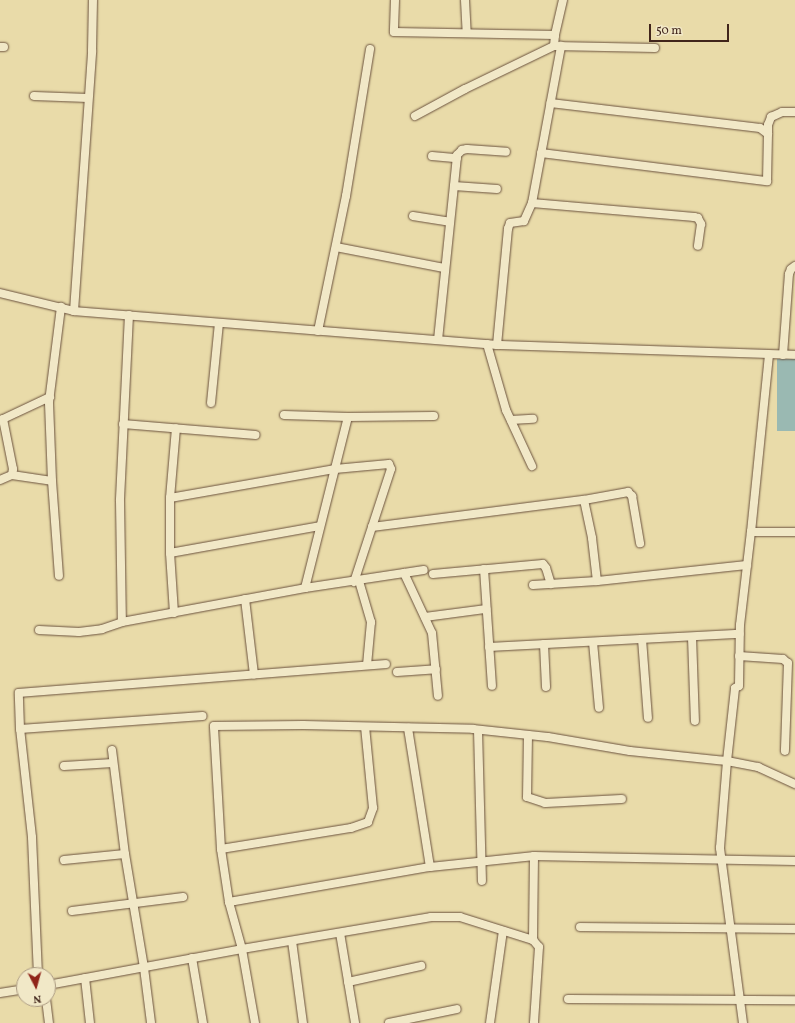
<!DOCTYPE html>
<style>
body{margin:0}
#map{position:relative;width:795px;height:1023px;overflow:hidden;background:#e9dba9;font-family:Vollkorn,serif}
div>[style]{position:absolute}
.water>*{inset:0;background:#9ab9b2;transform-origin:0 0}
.roads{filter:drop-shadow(0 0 1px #6b523e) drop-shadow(0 0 1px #6b523e)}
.minor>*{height:8px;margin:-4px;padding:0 4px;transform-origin:4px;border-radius:4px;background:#f1e8c7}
span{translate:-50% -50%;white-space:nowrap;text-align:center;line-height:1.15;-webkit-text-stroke:3px #f1e8c7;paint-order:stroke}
.north{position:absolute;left:16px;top:967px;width:40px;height:40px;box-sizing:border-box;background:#f1e8c7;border:1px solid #ab9a82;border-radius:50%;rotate:174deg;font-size:11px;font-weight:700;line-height:16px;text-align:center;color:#41251b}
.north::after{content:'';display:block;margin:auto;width:14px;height:18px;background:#8f2418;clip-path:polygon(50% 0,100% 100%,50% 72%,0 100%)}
.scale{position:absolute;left:649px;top:24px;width:80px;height:18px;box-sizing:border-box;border:2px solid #41251b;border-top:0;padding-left:5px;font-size:12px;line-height:14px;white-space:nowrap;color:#41251b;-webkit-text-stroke:3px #f1e8c7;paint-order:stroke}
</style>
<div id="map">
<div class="water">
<div style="left:777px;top:359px;width:18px;height:72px"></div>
</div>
<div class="roads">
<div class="minor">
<div style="left:395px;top:0;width:32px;rotate:92deg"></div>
<div style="left:394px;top:32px;width:161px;rotate:1.1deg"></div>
<div style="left:465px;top:0;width:33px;rotate:87deg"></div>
<div style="left:563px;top:0;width:36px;rotate:103deg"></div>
<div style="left:555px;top:35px;width:11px;rotate:95deg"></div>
<div style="left:554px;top:46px;width:101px;rotate:1.1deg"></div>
<div style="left:0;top:47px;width:4px"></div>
<div style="left:34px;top:96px;width:54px;rotate:2.1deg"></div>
<div style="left:415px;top:116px;width:57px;rotate:-28.4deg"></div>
<div style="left:465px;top:89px;width:99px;rotate:-25.8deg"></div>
<div style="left:768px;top:134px;width:9px;rotate:-90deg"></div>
<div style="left:768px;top:125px;width:9px;rotate:-69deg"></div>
<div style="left:771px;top:117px;width:12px;rotate:-24deg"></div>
<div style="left:782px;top:112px;width:13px"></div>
<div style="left:541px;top:153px;width:228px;rotate:7.1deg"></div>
<div style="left:767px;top:181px;width:47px;rotate:-88.8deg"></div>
<div style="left:768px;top:134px;width:10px;rotate:-143deg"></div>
<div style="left:760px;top:128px;width:211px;rotate:-173.2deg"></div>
<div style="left:432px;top:156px;width:25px;rotate:5deg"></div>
<div style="left:454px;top:186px;width:43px;rotate:4deg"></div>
<div style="left:532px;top:203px;width:163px;rotate:4.9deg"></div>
<div style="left:694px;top:217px;width:4px;rotate:14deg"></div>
<div style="left:698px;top:218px;width:7px;rotate:63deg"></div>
<div style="left:701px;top:224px;width:22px;rotate:98deg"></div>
<div style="left:413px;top:216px;width:37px;rotate:9deg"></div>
<div style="left:336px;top:247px;width:110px;rotate:11deg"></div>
<div style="left:0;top:293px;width:76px;rotate:13.7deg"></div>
<div style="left:74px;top:311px;width:424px;rotate:4.6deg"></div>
<div style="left:497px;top:345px;width:298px;rotate:1.9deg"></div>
<div style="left:74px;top:311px;width:261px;rotate:-86deg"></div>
<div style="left:92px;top:51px;width:51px;rotate:-88.9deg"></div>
<div style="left:129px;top:315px;width:186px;rotate:92.8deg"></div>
<div style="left:120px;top:501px;width:121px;rotate:89.1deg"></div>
<div style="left:122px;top:622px;width:186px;rotate:-10.5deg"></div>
<div style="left:305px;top:588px;width:120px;rotate:-8.6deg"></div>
<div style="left:318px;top:331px;width:138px;rotate:-78.3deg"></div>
<div style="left:346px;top:196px;width:149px;rotate:-80.7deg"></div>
<div style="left:438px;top:340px;width:186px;rotate:-84.1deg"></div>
<div style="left:457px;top:155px;width:7px;rotate:-45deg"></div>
<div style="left:462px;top:150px;width:5px;rotate:-11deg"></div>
<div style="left:467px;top:149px;width:39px;rotate:4deg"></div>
<div style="left:487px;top:344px;width:69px;rotate:73.9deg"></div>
<div style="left:506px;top:410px;width:62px;rotate:65.1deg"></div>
<div style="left:497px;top:345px;width:117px;rotate:-84.6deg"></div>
<div style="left:508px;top:229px;width:6px;rotate:-72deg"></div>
<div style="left:510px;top:223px;width:14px;rotate:-8deg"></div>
<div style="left:524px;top:221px;width:20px;rotate:-66deg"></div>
<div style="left:532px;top:203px;width:160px;rotate:-79.5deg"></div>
<div style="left:783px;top:355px;width:81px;rotate:-85.8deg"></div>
<div style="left:789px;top:274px;width:5px;rotate:-68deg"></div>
<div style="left:791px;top:269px;width:5px;rotate:-37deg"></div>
<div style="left:211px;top:403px;width:80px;rotate:-84.3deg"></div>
<div style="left:284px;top:415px;width:64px;rotate:1.8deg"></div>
<div style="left:511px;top:420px;width:22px;rotate:-3deg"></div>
<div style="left:123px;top:424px;width:133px;rotate:4.7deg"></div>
<div style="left:12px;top:475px;width:40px;rotate:8.5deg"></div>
<div style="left:52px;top:481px;width:79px;rotate:-92.2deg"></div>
<div style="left:49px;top:402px;width:96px;rotate:-82.8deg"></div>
<div style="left:0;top:480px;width:13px;rotate:-23deg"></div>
<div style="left:12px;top:475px;width:6px;rotate:-81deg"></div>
<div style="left:13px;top:469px;width:51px;rotate:-101.3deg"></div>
<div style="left:3px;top:419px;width:52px;rotate:-25.1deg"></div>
<div style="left:52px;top:481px;width:95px;rotate:85.8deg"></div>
<div style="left:170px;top:498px;width:168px;rotate:-10deg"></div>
<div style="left:335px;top:469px;width:54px;rotate:-5.3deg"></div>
<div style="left:389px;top:464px;width:5px;rotate:68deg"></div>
<div style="left:391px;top:469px;width:119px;rotate:108.1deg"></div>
<div style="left:584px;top:500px;width:39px;rotate:78deg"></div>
<div style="left:592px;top:538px;width:43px;rotate:83.4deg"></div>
<div style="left:372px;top:527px;width:214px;rotate:-7.3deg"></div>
<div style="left:584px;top:500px;width:45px;rotate:-10.3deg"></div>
<div style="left:628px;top:492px;width:6px;rotate:45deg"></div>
<div style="left:632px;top:496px;width:48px;rotate:80.3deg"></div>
<div style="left:751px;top:532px;width:44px"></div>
<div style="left:170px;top:553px;width:152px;rotate:-10.2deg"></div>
<div style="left:484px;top:569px;width:117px;rotate:86.1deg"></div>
<div style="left:404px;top:573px;width:66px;rotate:65deg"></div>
<div style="left:432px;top:633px;width:63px;rotate:84.6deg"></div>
<div style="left:433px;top:574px;width:110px;rotate:-5.2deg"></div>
<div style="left:543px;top:564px;width:5px;rotate:53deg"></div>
<div style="left:546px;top:568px;width:17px;rotate:73deg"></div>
<div style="left:359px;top:581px;width:43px;rotate:73.7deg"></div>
<div style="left:371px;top:622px;width:43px;rotate:95.3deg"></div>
<div style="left:533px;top:585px;width:64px;rotate:-3.6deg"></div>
<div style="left:597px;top:581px;width:151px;rotate:-6.1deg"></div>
<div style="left:305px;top:588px;width:176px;rotate:-75.9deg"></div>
<div style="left:348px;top:417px;width:86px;rotate:-0.7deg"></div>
<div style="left:245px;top:599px;width:76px;rotate:83.2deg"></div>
<div style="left:174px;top:613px;width:60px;rotate:-93.8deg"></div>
<div style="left:170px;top:553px;width:55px;rotate:-90deg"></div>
<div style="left:170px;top:498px;width:70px;rotate:-85.1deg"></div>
<div style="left:425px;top:617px;width:62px;rotate:-7.5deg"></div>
<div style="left:39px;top:630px;width:40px;rotate:2.9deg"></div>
<div style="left:79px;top:632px;width:23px;rotate:-7deg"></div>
<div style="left:102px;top:629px;width:21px;rotate:-19deg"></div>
<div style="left:692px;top:637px;width:84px;rotate:88deg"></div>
<div style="left:642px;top:639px;width:79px;rotate:85.7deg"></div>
<div style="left:593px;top:642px;width:66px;rotate:84.8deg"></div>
<div style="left:544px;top:644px;width:43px;rotate:87.3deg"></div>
<div style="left:489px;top:647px;width:251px;rotate:-3deg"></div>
<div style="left:739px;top:656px;width:44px;rotate:3.9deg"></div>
<div style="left:783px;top:659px;width:6px;rotate:39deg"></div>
<div style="left:788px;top:663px;width:88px;rotate:92deg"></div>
<div style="left:397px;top:672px;width:39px;rotate:-4deg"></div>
<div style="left:20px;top:729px;width:183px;rotate:-4.1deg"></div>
<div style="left:478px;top:730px;width:151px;rotate:88.5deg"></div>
<div style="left:528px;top:735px;width:62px;rotate:90.9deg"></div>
<div style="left:527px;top:797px;width:19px;rotate:18deg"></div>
<div style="left:545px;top:803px;width:77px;rotate:-3deg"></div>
<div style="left:112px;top:750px;width:105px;rotate:82.9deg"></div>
<div style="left:125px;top:854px;width:116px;rotate:80.5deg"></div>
<div style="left:144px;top:968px;width:55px;rotate:82.7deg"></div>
<div style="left:64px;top:766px;width:49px;rotate:-3.5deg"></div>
<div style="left:221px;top:849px;width:132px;rotate:-9.2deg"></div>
<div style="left:351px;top:828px;width:18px;rotate:-19deg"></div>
<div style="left:368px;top:822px;width:15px;rotate:-70deg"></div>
<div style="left:373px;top:808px;width:81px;rotate:-95.6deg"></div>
<div style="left:534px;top:856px;width:84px;rotate:90.7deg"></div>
<div style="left:533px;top:940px;width:9px;rotate:49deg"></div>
<div style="left:539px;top:947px;width:76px;rotate:93.8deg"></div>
<div style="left:64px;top:860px;width:61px;rotate:-5.6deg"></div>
<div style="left:430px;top:867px;width:105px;rotate:-6deg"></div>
<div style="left:534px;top:856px;width:261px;rotate:1.1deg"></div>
<div style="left:229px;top:902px;width:204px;rotate:-9.9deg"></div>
<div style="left:430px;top:867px;width:141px;rotate:-99deg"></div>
<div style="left:72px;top:911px;width:112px;rotate:-7.2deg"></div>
<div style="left:580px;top:927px;width:215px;rotate:0.5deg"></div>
<div style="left:340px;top:933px;width:91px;rotate:80.5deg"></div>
<div style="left:292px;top:941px;width:83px;rotate:82.4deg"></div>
<div style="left:192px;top:958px;width:66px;rotate:80.4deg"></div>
<div style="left:38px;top:975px;width:138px;rotate:-92.5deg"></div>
<div style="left:32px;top:837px;width:109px;rotate:-96.3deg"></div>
<div style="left:20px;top:729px;width:36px;rotate:-92deg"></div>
<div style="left:19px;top:693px;width:368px;rotate:-4.5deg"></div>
<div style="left:85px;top:978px;width:45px;rotate:83.7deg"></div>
<div style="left:348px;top:982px;width:75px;rotate:-12.4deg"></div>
<div style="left:48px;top:985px;width:197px;rotate:-10.5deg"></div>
<div style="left:242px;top:949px;width:192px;rotate:-9.6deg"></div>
<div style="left:431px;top:917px;width:29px"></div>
<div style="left:460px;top:917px;width:77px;rotate:17.5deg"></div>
<div style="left:0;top:993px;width:24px;rotate:-9deg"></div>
<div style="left:46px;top:999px;width:24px;rotate:83deg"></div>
<div style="left:568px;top:999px;width:227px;rotate:0.3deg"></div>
<div style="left:255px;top:1023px;width:75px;rotate:-100deg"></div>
<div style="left:242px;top:949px;width:49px;rotate:-105.5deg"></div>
<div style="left:229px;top:902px;width:54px;rotate:-98.6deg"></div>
<div style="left:221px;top:849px;width:123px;rotate:-93.3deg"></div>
<div style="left:214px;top:726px;width:89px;rotate:-0.6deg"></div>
<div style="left:303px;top:725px;width:170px;rotate:1.3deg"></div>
<div style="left:473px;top:729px;width:75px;rotate:6.1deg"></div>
<div style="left:548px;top:737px;width:83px;rotate:9.7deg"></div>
<div style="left:630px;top:751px;width:98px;rotate:5.9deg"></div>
<div style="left:727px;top:761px;width:32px;rotate:11deg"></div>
<div style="left:758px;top:767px;width:41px;rotate:24.7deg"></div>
<div style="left:389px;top:1023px;width:69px;rotate:-11.6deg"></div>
<div style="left:490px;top:1023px;width:93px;rotate:-82deg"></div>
<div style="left:743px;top:1023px;width:177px;rotate:-97.5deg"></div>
<div style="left:720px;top:848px;width:87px;rotate:-85.4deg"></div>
<div style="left:727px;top:761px;width:73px;rotate:-83.7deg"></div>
<div style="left:735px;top:688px;width:4px;rotate:-27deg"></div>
<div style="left:739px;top:686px;width:61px;rotate:-89.1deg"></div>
<div style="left:740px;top:625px;width:94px;rotate:-83.3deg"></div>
<div style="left:751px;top:532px;width:178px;rotate:-84.2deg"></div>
</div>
</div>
<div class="north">N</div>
<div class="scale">50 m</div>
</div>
